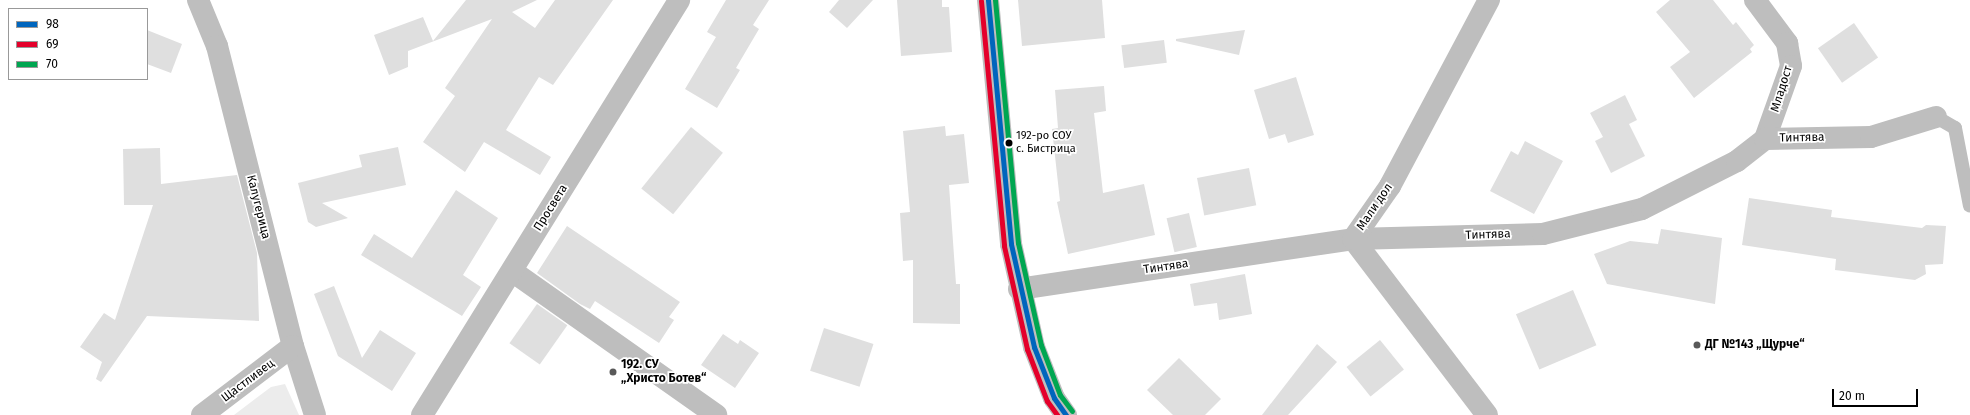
<!DOCTYPE html>
<meta charset="utf-8">
<style>
body{margin:0}
#map{position:relative;width:1970px;height:415px;overflow:hidden;background:#fff;font-family:"Fira Sans",sans-serif}
div>[style]{position:absolute}
.green>*{inset:0;background:#ececec}
.building>*{inset:0;background:#dfdfdf;transform-origin:0 0}
.service>*{height:14px;margin:-7px;padding:0 7px;transform-origin:7px;border-radius:7px;background:#bebebe}
.minor>*{height:22px;margin:-11px;padding:0 11px;transform-origin:11px;border-radius:11px;background:#bebebe}
.tertiary>*{height:22px;margin:-11px;padding:0 11px;transform-origin:11px;border-radius:11px;background:#bebebe}
.bus-1>*{height:5px;margin:-2.5px;padding:0 2.5px;transform-origin:2.5px;border-radius:2.5px;background:#0065bd}
.bus-2>*{height:5px;margin:-2.5px;padding:0 2.5px;transform-origin:2.5px;border-radius:2.5px;background:#e4002b}
.bus-3>*{height:5px;margin:-2.5px;padding:0 2.5px;transform-origin:2.5px;border-radius:2.5px;background:#00a651}
.dots>*{width:11px;height:11px;translate:-50% -50%;box-sizing:border-box;border:2px solid #fff;border-radius:50%}
span{translate:-50% -50%;white-space:nowrap;text-align:center;line-height:1.15;-webkit-text-stroke:3.5px #fff;paint-order:stroke}
.bus-label{font-size:11px;color:#000}
.left{translate:0 -50%;text-align:left}
.street-label{font-size:12px;color:#000}
.poi-label{font-size:12px;color:#000;font-weight:700}
.legend{position:absolute;left:8px;top:8px;width:140px;height:72px;box-sizing:border-box;background:#fff;border:1px solid #999;margin:0;padding:5px 7px;list-style:none;font-size:12px;color:#000}
.legend li{display:flex;align-items:center;gap:8px;height:20px}
.legend b{width:20px;border:1px solid #999}
.scale{position:absolute;left:1832px;top:389px;width:86px;height:18px;box-sizing:border-box;border:2px solid #000;border-top:0;padding-left:5px;font-size:12px;line-height:14px;white-space:nowrap;color:#000;-webkit-text-stroke:3px #fff;paint-order:stroke}
</style>
<div id="map">
<div class="green">
<div style="clip-path:polygon(285px 384px,299px 415px,234px 415px,271px 387px)"></div>
</div>
<div class="building">
<div style="clip-path:polygon(466px 0,537px 0,512px 12px,535px 28px,555px 0,613px 0,553px 85px,539px 77px,506px 130px,551px 157px,540px 175px,484px 142px,465px 172px,423px 142px,455px 96px,445px 88px,492px 19px,408px 51px,408px 67px,389px 75px,374px 35px,423px 17px,433px 41px)"></div>
<div style="clip-path:polygon(726px 0,769px 0,753px 25px,759px 29px,736px 68px,740px 70px,717px 108px,685px 89px,716px 37px,707px 32px)"></div>
<div style="clip-path:polygon(839px 0,873px 0,847px 28px,829px 12px)"></div>
<div style="clip-path:polygon(897px 0,942px 0,942px 7px,949px 7px,952px 52px,901px 56px)"></div>
<div style="clip-path:polygon(1018px 0,1102px 0,1105px 38px,1022px 46px)"></div>
<div style="clip-path:polygon(1670px 0,1713px 0,1733px 25px,1736px 22px,1754px 45px,1750px 49px,1752px 52px,1694px 98px,1670px 67px,1690px 52px,1656px 12px)"></div>
<div style="left:1854px;top:23px;width:42px;height:44px;rotate:55deg"></div>
<div style="clip-path:polygon(147px 30px,182px 44px,171px 73px,147px 64px)"></div>
<div style="clip-path:polygon(1245px 30px,1239px 55px,1176px 41px,1176px 39px)"></div>
<div style="left:1164px;top:40px;width:23px;height:43px;rotate:83deg"></div>
<div style="clip-path:polygon(1296px 77px,1314px 135px,1288px 143px,1285px 134px,1269px 139px,1254px 90px)"></div>
<div style="clip-path:polygon(1104px 86px,1106px 111px,1094px 113px,1103px 193px,1144px 184px,1155px 235px,1068px 254px,1057px 202px,1060px 201px,1052px 129px,1058px 128px,1055px 90px)"></div>
<div style="clip-path:polygon(1625px 95px,1637px 120px,1629px 124px,1645px 156px,1611px 173px,1595px 141px,1603px 137px,1590px 113px)"></div>
<div style="clip-path:polygon(945px 126px,946px 136px,964px 134px,969px 183px,949px 185px,956px 284px,960px 284px,960px 324px,913px 323px,913px 260px,903px 261px,900px 213px,910px 212px,903px 131px)"></div>
<div style="left:691px;top:127px;width:41px;height:79px;rotate:39deg"></div>
<div style="clip-path:polygon(1525px 141px,1563px 161px,1534px 214px,1490px 191px,1511px 151px,1518px 155px)"></div>
<div style="clip-path:polygon(398px 147px,406px 185px,322px 203px,348px 218px,316px 227px,308px 222px,298px 183px,362px 167px,359px 155px)"></div>
<div style="clip-path:polygon(160px 148px,161px 184px,237px 175px,257px 253px,259px 321px,147px 316px,101px 382px,96px 379px,102px 362px,80px 347px,104px 313px,115px 320px,153px 205px,124px 205px,123px 149px)"></div>
<div style="left:1249px;top:168px;width:38px;height:53px;rotate:79deg"></div>
<div style="clip-path:polygon(456px 190px,498px 218px,463px 275px,481px 287px,462px 316px,361px 255px,374px 234px,412px 258px)"></div>
<div style="clip-path:polygon(1749px 198px,1832px 210px,1831px 217px,1922px 228px,1926px 225px,1946px 226px,1943px 264px,1925px 265px,1926px 274px,1915px 280px,1835px 270px,1836px 259px,1742px 245px)"></div>
<div style="left:1189px;top:213px;width:35px;height:23px;rotate:77deg"></div>
<div style="clip-path:polygon(567px 226px,680px 302px,669px 317px,674px 320px,659px 343px,595px 301px,590px 309px,580px 304px,537px 273px)"></div>
<div style="clip-path:polygon(1661px 229px,1722px 238px,1715px 304px,1607px 284px,1594px 254px,1630px 241px,1658px 244px)"></div>
<div style="clip-path:polygon(1245px 274px,1252px 314px,1219px 320px,1217px 303px,1194px 306px,1190px 284px)"></div>
<div style="clip-path:polygon(334px 286px,362px 358px,380px 330px,416px 353px,392px 391px,338px 356px,314px 294px)"></div>
<div style="left:1573px;top:290px;width:60px;height:62px;rotate:67deg"></div>
<div style="left:537px;top:304px;width:37px;height:48px;rotate:35deg"></div>
<div style="left:824px;top:328px;width:52px;height:45px;rotate:18deg"></div>
<div style="clip-path:polygon(723px 334px,738px 344px,740px 340px,759px 353px,735px 388px,701px 365px)"></div>
<div style="left:1380px;top:340px;width:38px;height:43px;rotate:51deg"></div>
<div style="clip-path:polygon(1317px 344px,1337px 362px,1288px 415px,1262px 415px)"></div>
<div style="clip-path:polygon(1179px 358px,1221px 399px,1205px 415px,1173px 415px,1147px 390px)"></div>
</div>
<div class="service">
<div style="left:1936px;top:117px;width:22px;rotate:30deg"></div>
<div style="left:1955px;top:128px;width:79px;rotate:79.1deg"></div>
</div>
<div class="minor">
<div style="left:198px;top:0;width:50px;rotate:67.6deg"></div>
<div style="left:217px;top:46px;width:309px;rotate:75.8deg"></div>
<div style="left:293px;top:346px;width:72px;rotate:72.3deg"></div>
<div style="left:1755px;top:0;width:54px;rotate:53.3deg"></div>
<div style="left:1787px;top:43px;width:23px;rotate:80deg"></div>
<div style="left:1791px;top:66px;width:77px;rotate:109.6deg"></div>
<div style="left:512px;top:271px;width:250px;rotate:35.2deg"></div>
<div style="left:1019px;top:289px;width:338px;rotate:-8.5deg"></div>
<div style="left:1353px;top:239px;width:190px;rotate:-1.5deg"></div>
<div style="left:1543px;top:234px;width:102px;rotate:-14.2deg"></div>
<div style="left:1642px;top:209px;width:106px;rotate:-26.8deg"></div>
<div style="left:1737px;top:161px;width:36px;rotate:-38deg"></div>
<div style="left:1765px;top:139px;width:106px;rotate:-1.1deg"></div>
<div style="left:1871px;top:137px;width:68px;rotate:-17.1deg"></div>
<div style="left:202px;top:415px;width:114px;rotate:-37.2deg"></div>
<div style="left:422px;top:415px;width:488px;rotate:-58.2deg"></div>
<div style="left:1487px;top:415px;width:221px;rotate:-127.3deg"></div>
<div style="left:1353px;top:239px;width:65px;rotate:-55.1deg"></div>
<div style="left:1390px;top:186px;width:211px;rotate:-62deg"></div>
</div>
<div class="tertiary">
<div style="left:988px;top:0;width:245px;rotate:84.6deg"></div>
<div style="left:1011px;top:244px;width:106px;rotate:77.4deg"></div>
<div style="left:1034px;top:347px;width:55px;rotate:68.6deg"></div>
<div style="left:1054px;top:398px;width:21px;rotate:55deg"></div>
</div>
<div class="bus-1">
<div style="left:988px;top:0;width:245px;rotate:84.6deg"></div>
<div style="left:1011px;top:244px;width:106px;rotate:77.4deg"></div>
<div style="left:1034px;top:347px;width:55px;rotate:68.6deg"></div>
<div style="left:1054px;top:398px;width:21px;rotate:55deg"></div>
</div>
<div class="bus-2">
<div style="left:981px;top:1px;width:246px;rotate:84.6deg"></div>
<div style="left:1004px;top:246px;width:106px;rotate:77.4deg"></div>
<div style="left:1027px;top:349px;width:56px;rotate:69deg"></div>
<div style="left:1047px;top:401px;width:17px;rotate:54deg"></div>
</div>
<div class="bus-3">
<div style="left:995px;top:0;width:244px;rotate:84.6deg"></div>
<div style="left:1018px;top:243px;width:105px;rotate:77.3deg"></div>
<div style="left:1041px;top:345px;width:53px;rotate:69.2deg"></div>
<div style="left:1060px;top:395px;width:20px;rotate:53deg"></div>
</div>
<div class="dots">
<div style="left:1009px;top:143px;background:#000"></div>
<div style="left:1697px;top:345px;background:#595959"></div>
<div style="left:613px;top:372px;background:#595959"></div>
</div>
<div class="bus-label">
<span class="left" style="left:1016px;top:143px">192-ро СОУ<br>с. Бистрица</span>
</div>
<div class="street-label">
<span style="left:1782px;top:89px;rotate:-73deg">Младост</span>
<span style="left:1802px;top:138px;rotate:-1deg">Тинтява</span>
<span style="left:258px;top:207px;rotate:76deg">Калугерица</span>
<span style="left:1375px;top:207px;rotate:-56deg">Мали дол</span>
<span style="left:551px;top:208px;rotate:-58deg">Просвета</span>
<span style="left:1488px;top:235px;rotate:-2deg">Тинтява</span>
<span style="left:1166px;top:267px;rotate:-8deg">Тинтява</span>
<span style="left:248px;top:381px;rotate:-37deg">Щастливец</span>
</div>
<div class="poi-label">
<span class="left" style="left:1705px;top:345px">ДГ №143 „Щурче“</span>
<span class="left" style="left:621px;top:372px">192. СУ<br>„Христо Ботев“</span>
</div>
<ul class="legend">
<li><b style="height:5px;background:#0065bd"></b>98</li>
<li><b style="height:5px;background:#e4002b"></b>69</li>
<li><b style="height:5px;background:#00a651"></b>70</li>
</ul>
<div class="scale">20 m</div>
</div>
